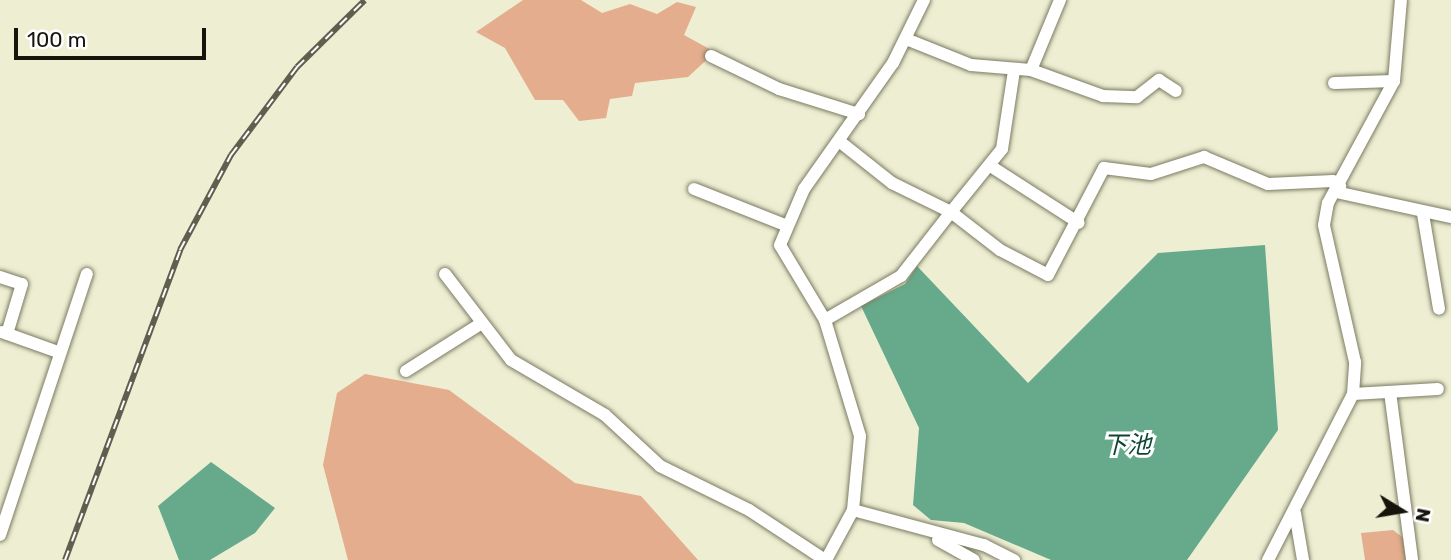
<!DOCTYPE html>
<meta charset="utf-8">
<style>
body{margin:0}
#map{position:relative;width:1451px;height:560px;overflow:hidden;background:#eeeed3;font-family:Rubik,"Noto Sans JP",sans-serif}
div>[style]{position:absolute}
.green>*{inset:0;background:#e4ad8d}
.water>*{inset:0;background:#67aa8b}
.roads{filter:drop-shadow(0 0 2px #7b7b63) drop-shadow(0 0 2px #7b7b63)}
.minor>*{height:12px;margin:-6px;padding:0 6px;transform-origin:6px;border-radius:6px;background:#fff}
.rail>*{height:6px;margin-top:-3px;transform-origin:0;background:repeating-linear-gradient(90deg,#fff 0 10px,#5f5f4f 0 20px);box-sizing:border-box;border-block:2px solid #5f5f4f}
span{translate:-50% -50%;white-space:nowrap;text-align:center;line-height:1.15;-webkit-text-stroke:6px #fff;paint-order:stroke}
.water-label{font-size:24px;color:#0f4631;font-style:italic}
.north{position:absolute;left:1367px;top:476px;width:70px;height:70px;-webkit-text-stroke:5px #fff;paint-order:stroke;rotate:101deg;font-size:19px;font-weight:700;line-height:28px;text-align:center;color:#15150b}
.north::after{content:'';display:block;margin:auto;width:24px;height:32px;background:#15150b;clip-path:polygon(50% 0,100% 100%,50% 72%,0 100%)}
.scale{position:absolute;left:14px;top:28px;width:192px;height:32px;box-sizing:border-box;border:4px solid #15150b;border-top:0;padding-left:9px;font-size:21px;line-height:24px;white-space:nowrap;color:#15150b;-webkit-text-stroke:5px #fff;paint-order:stroke}
</style>
<div id="map">
<div class="green">
<div style="clip-path:polygon(523px 0,581px 0,602px 13px,630px 4px,657px 14px,677px 2px,696px 7px,684px 35px,715px 52px,688px 77px,635px 83px,632px 96px,610px 99px,606px 118px,579px 121px,563px 100px,535px 100px,505px 48px,476px 32px)"></div>
<div style="clip-path:polygon(365px 374px,449px 390px,575px 483px,641px 496px,698px 560px,348px 560px,323px 465px,337px 393px)"></div>
<div style="clip-path:polygon(1393px 530px,1406px 540px,1409px 560px,1365px 560px,1361px 533px)"></div>
</div>
<div class="water">
<div style="clip-path:polygon(1265px 245px,1278px 430px,1187px 560px,1051px 560px,964px 523px,931px 520px,913px 505px,919px 428px,861px 306px,905px 284px,917px 266px,1028px 383px,1158px 253px)"></div>
<div style="clip-path:polygon(211px 462px,275px 508px,255px 533px,210px 560px,179px 560px,158px 506px)"></div>
</div>
<div class="roads">
<div class="minor">
<div style="left:906px;top:39px;width:70px;rotate:21.8deg"></div>
<div style="left:971px;top:65px;width:60px;rotate:4.8deg"></div>
<div style="left:1031px;top:70px;width:76px;rotate:-67.5deg"></div>
<div style="left:711px;top:56px;width:76px;rotate:25.9deg"></div>
<div style="left:779px;top:89px;width:84px;rotate:17.4deg"></div>
<div style="left:1031px;top:70px;width:77px;rotate:19.9deg"></div>
<div style="left:1103px;top:96px;width:34px;rotate:2deg"></div>
<div style="left:1137px;top:97px;width:28px;rotate:-38deg"></div>
<div style="left:1159px;top:80px;width:20px;rotate:33deg"></div>
<div style="left:1334px;top:83px;width:60px;rotate:-1.9deg"></div>
<div style="left:839px;top:141px;width:68px;rotate:38.4deg"></div>
<div style="left:892px;top:183px;width:66px;rotate:26.2deg"></div>
<div style="left:951px;top:212px;width:81px;rotate:-51deg"></div>
<div style="left:1002px;top:149px;width:79px;rotate:-81.3deg"></div>
<div style="left:992px;top:167px;width:103px;rotate:32.8deg"></div>
<div style="left:694px;top:189px;width:98px;rotate:21.6deg"></div>
<div style="left:1336px;top:192px;width:118px;rotate:12.3deg"></div>
<div style="left:1423px;top:214px;width:96px;rotate:80.4deg"></div>
<div style="left:445px;top:274px;width:108px;rotate:52.5deg"></div>
<div style="left:511px;top:360px;width:109px;rotate:30.3deg"></div>
<div style="left:605px;top:415px;width:75px;rotate:42.8deg"></div>
<div style="left:660px;top:466px;width:99px;rotate:26.3deg"></div>
<div style="left:749px;top:510px;width:91px;rotate:33.3deg"></div>
<div style="left:0;top:277px;width:23px;rotate:18deg"></div>
<div style="left:22px;top:284px;width:52px;rotate:106.7deg"></div>
<div style="left:825px;top:320px;width:88px;rotate:-30.1deg"></div>
<div style="left:901px;top:276px;width:81px;rotate:-52deg"></div>
<div style="left:951px;top:212px;width:62px;rotate:37.8deg"></div>
<div style="left:1000px;top:250px;width:54px;rotate:27.5deg"></div>
<div style="left:1048px;top:275px;width:121px;rotate:-62.4deg"></div>
<div style="left:1104px;top:168px;width:47px;rotate:7.3deg"></div>
<div style="left:1151px;top:174px;width:56px;rotate:-17.8deg"></div>
<div style="left:1204px;top:157px;width:69px;rotate:22.9deg"></div>
<div style="left:1268px;top:184px;width:65px;rotate:-2.6deg"></div>
<div style="left:1333px;top:181px;width:9px;rotate:36deg"></div>
<div style="left:2px;top:332px;width:59px;rotate:19.7deg"></div>
<div style="left:406px;top:371px;width:90px;rotate:-32.3deg"></div>
<div style="left:1390px;top:392px;width:169px;rotate:82.5deg"></div>
<div style="left:1353px;top:394px;width:85px;rotate:-3.4deg"></div>
<div style="left:853px;top:510px;width:136px;rotate:15deg"></div>
<div style="left:984px;top:545px;width:34px;rotate:27deg"></div>
<div style="left:1295px;top:513px;width:48px;rotate:80.3deg"></div>
<div style="left:0;top:535px;width:275px;rotate:-71.6deg"></div>
<div style="left:938px;top:540px;width:41px;rotate:29.1deg"></div>
<div style="left:826px;top:560px;width:57px;rotate:-61.6deg"></div>
<div style="left:853px;top:510px;width:74px;rotate:-84.6deg"></div>
<div style="left:860px;top:436px;width:121px;rotate:-106.8deg"></div>
<div style="left:825px;top:320px;width:87px;rotate:-121deg"></div>
<div style="left:780px;top:245px;width:61px;rotate:-66.8deg"></div>
<div style="left:804px;top:189px;width:154px;rotate:-54.8deg"></div>
<div style="left:893px;top:63px;width:70px;rotate:-63.8deg"></div>
<div style="left:1268px;top:560px;width:186px;rotate:-62.9deg"></div>
<div style="left:1353px;top:394px;width:32px;rotate:-86deg"></div>
<div style="left:1355px;top:362px;width:140px;rotate:-102.8deg"></div>
<div style="left:1324px;top:225px;width:22px;rotate:-80deg"></div>
<div style="left:1328px;top:203px;width:139px;rotate:-61.6deg"></div>
<div style="left:1394px;top:81px;width:81px;rotate:-85.1deg"></div>
</div>
</div>
<div class="rail">
<div style="left:65px;top:560px;width:331px;rotate:-69.6deg"></div>
<div style="left:180px;top:250px;width:108px;rotate:-61.8deg"></div>
<div style="left:231px;top:155px;width:110px;rotate:-53.1deg"></div>
<div style="left:297px;top:67px;width:95px;rotate:-44.6deg"></div>
</div>
<div class="water-label">
<span style="left:1127px;top:446px">下池</span>
</div>
<div class="north">N</div>
<div class="scale">100 m</div>
</div>
